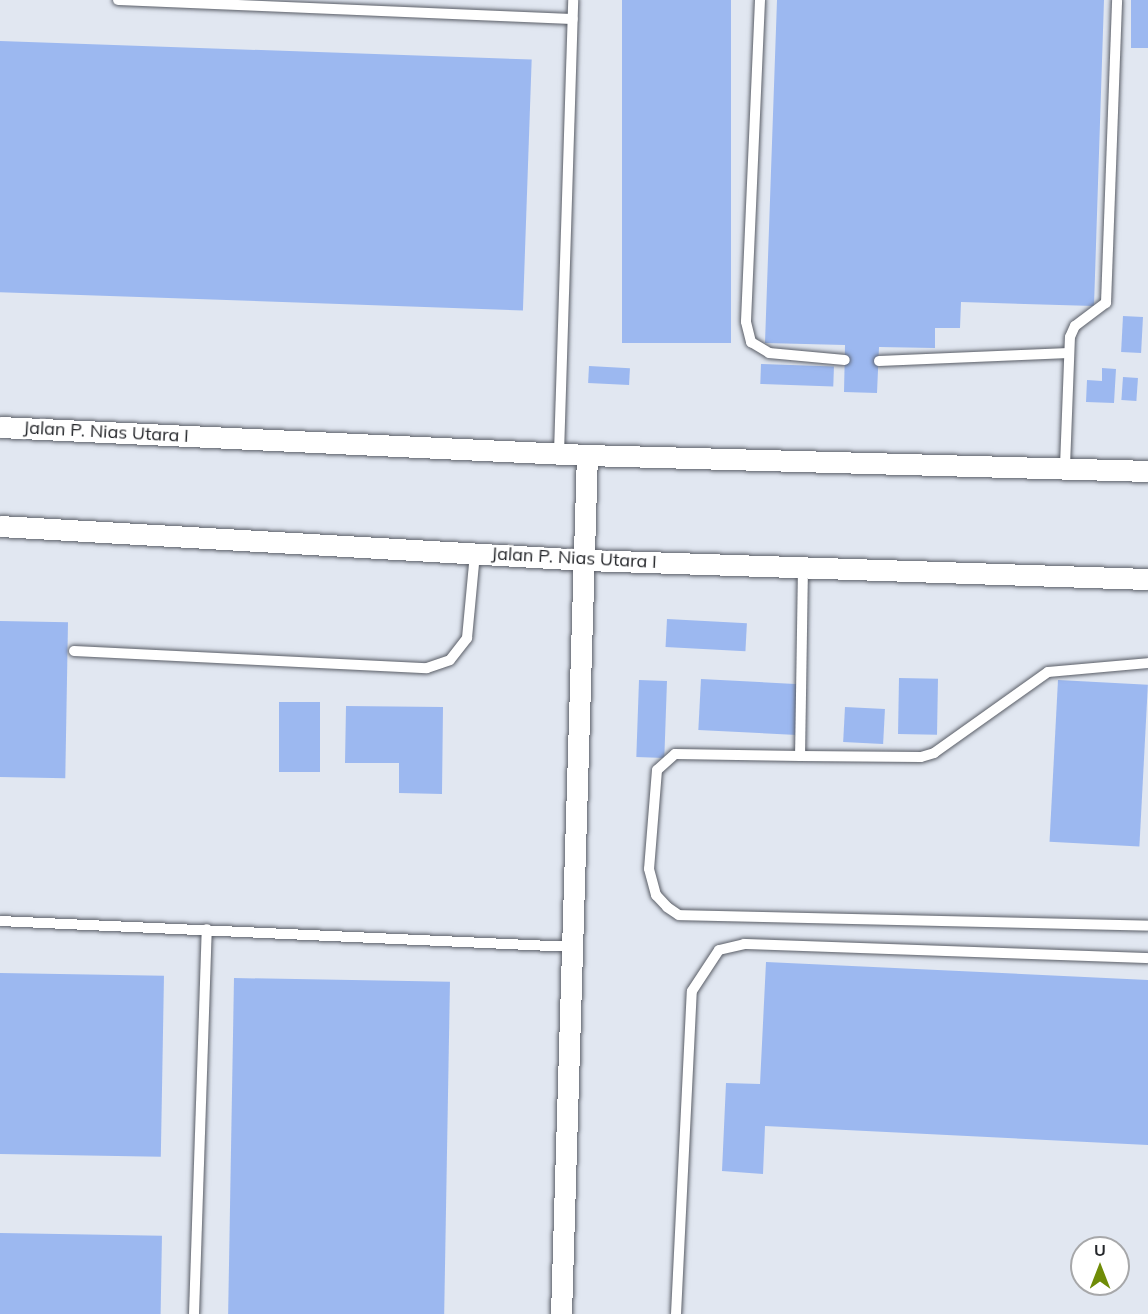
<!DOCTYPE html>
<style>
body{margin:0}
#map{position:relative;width:1148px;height:1314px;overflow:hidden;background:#e1e7f1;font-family:Mulish,sans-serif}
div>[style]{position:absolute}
.building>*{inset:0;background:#9cb8f0;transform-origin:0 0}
.roads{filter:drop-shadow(0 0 2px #595d66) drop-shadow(0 0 2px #595d66)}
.lane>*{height:10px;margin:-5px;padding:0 5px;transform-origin:5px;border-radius:5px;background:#fff}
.street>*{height:21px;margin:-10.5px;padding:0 10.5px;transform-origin:10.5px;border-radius:10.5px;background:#fff}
span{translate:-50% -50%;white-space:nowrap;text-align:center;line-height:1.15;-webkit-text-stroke:4.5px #fff;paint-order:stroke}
.street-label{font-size:18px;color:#24262a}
.north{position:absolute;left:1070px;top:1236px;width:60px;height:60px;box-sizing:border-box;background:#fff;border:2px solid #a7a8aa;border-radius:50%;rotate:0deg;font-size:16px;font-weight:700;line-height:24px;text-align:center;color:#24262a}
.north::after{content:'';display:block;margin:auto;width:21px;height:27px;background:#6f8c07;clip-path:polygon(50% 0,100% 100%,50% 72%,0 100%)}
</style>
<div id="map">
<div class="building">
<div style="left:622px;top:0;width:109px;height:343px"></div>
<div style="clip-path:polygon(777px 0,1104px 0,1094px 306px,961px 302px,960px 328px,935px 328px,935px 348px,879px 347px,877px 393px,844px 392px,845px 345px,765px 343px)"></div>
<div style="left:1131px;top:0;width:17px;height:48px"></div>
<div style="left:0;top:41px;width:532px;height:251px;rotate:2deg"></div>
<div style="left:1123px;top:316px;width:20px;height:36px;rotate:3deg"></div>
<div style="left:761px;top:364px;width:73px;height:20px;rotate:2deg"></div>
<div style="left:589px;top:366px;width:41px;height:17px;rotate:3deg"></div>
<div style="clip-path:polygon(1102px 368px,1116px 369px,1114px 403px,1086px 402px,1087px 380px,1102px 381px)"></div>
<div style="left:1123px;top:377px;width:15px;height:23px;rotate:4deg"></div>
<div style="left:667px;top:619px;width:80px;height:28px;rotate:3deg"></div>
<div style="left:0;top:621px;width:68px;height:156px;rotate:1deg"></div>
<div style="left:899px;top:678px;width:39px;height:56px;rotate:1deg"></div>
<div style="left:701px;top:679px;width:99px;height:51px;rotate:3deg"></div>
<div style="left:639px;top:680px;width:28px;height:77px;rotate:2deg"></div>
<div style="left:1058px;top:680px;width:90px;height:162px;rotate:3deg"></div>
<div style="left:279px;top:702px;width:41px;height:70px"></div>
<div style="clip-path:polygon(346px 706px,443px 707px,442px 794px,399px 793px,399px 763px,345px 763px)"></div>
<div style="left:845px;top:707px;width:40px;height:35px;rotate:3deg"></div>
<div style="clip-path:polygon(766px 962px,1148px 980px,1148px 1145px,765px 1126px,763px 1174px,722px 1171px,726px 1083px,760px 1084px)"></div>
<div style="left:0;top:973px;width:164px;height:181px;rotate:1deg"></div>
<div style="left:234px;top:978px;width:216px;height:336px;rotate:1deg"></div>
<div style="left:0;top:1233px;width:162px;height:81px;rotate:1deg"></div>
</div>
<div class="roads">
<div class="lane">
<div style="left:118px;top:0;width:455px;rotate:2.4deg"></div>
<div style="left:760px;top:0;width:322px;rotate:92.5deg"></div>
<div style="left:746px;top:322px;width:21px;rotate:76deg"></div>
<div style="left:751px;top:342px;width:21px;rotate:31deg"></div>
<div style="left:769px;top:353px;width:76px;rotate:5.3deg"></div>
<div style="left:879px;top:361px;width:190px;rotate:-2.4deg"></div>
<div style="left:559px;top:453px;width:453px;rotate:-88.2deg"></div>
<div style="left:1065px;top:466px;width:129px;rotate:-87.8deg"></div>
<div style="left:1070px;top:337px;width:12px;rotate:-66deg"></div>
<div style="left:1075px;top:326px;width:39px;rotate:-37deg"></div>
<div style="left:1106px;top:303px;width:303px;rotate:-87.9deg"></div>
<div style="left:803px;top:567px;width:189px;rotate:90.9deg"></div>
<div style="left:800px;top:756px;width:125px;rotate:-179.1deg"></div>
<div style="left:675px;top:754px;width:24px;rotate:138deg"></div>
<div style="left:657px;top:770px;width:99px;rotate:94.6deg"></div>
<div style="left:649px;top:869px;width:27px;rotate:75deg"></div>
<div style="left:656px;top:895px;width:16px;rotate:47deg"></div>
<div style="left:667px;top:907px;width:14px;rotate:34deg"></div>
<div style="left:679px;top:915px;width:469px;rotate:1.3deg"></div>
<div style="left:74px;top:651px;width:353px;rotate:2.8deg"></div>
<div style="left:427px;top:668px;width:24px;rotate:-19deg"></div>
<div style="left:450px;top:660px;width:28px;rotate:-52deg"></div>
<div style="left:467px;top:638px;width:85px;rotate:-84.6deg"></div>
<div style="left:800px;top:756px;width:121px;rotate:0.5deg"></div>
<div style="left:921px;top:757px;width:14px;rotate:-17deg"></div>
<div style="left:934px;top:753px;width:140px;rotate:-35.4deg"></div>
<div style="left:1048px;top:672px;width:100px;rotate:-5.1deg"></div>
<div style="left:0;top:921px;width:574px;rotate:2.6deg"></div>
<div style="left:194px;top:1314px;width:385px;rotate:-88.1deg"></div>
<div style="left:676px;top:1314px;width:323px;rotate:-87.2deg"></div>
<div style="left:692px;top:991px;width:49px;rotate:-56.6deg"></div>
<div style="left:719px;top:950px;width:26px;rotate:-13deg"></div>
<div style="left:744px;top:944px;width:404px;rotate:2deg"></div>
</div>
<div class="street">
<div style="left:0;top:427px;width:588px;rotate:2.73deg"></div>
<div style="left:587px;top:455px;width:561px;rotate:1.63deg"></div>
<div style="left:0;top:526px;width:587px;rotate:3.32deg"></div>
<div style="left:586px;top:560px;width:562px;rotate:1.94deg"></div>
<div style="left:561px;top:1314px;width:859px;rotate:-88.27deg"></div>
</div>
</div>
<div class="street-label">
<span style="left:106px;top:432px;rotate:3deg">Jalan P. Nias Utara I</span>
<span style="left:574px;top:558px;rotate:3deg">Jalan P. Nias Utara I</span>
</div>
<div class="north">U</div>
</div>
